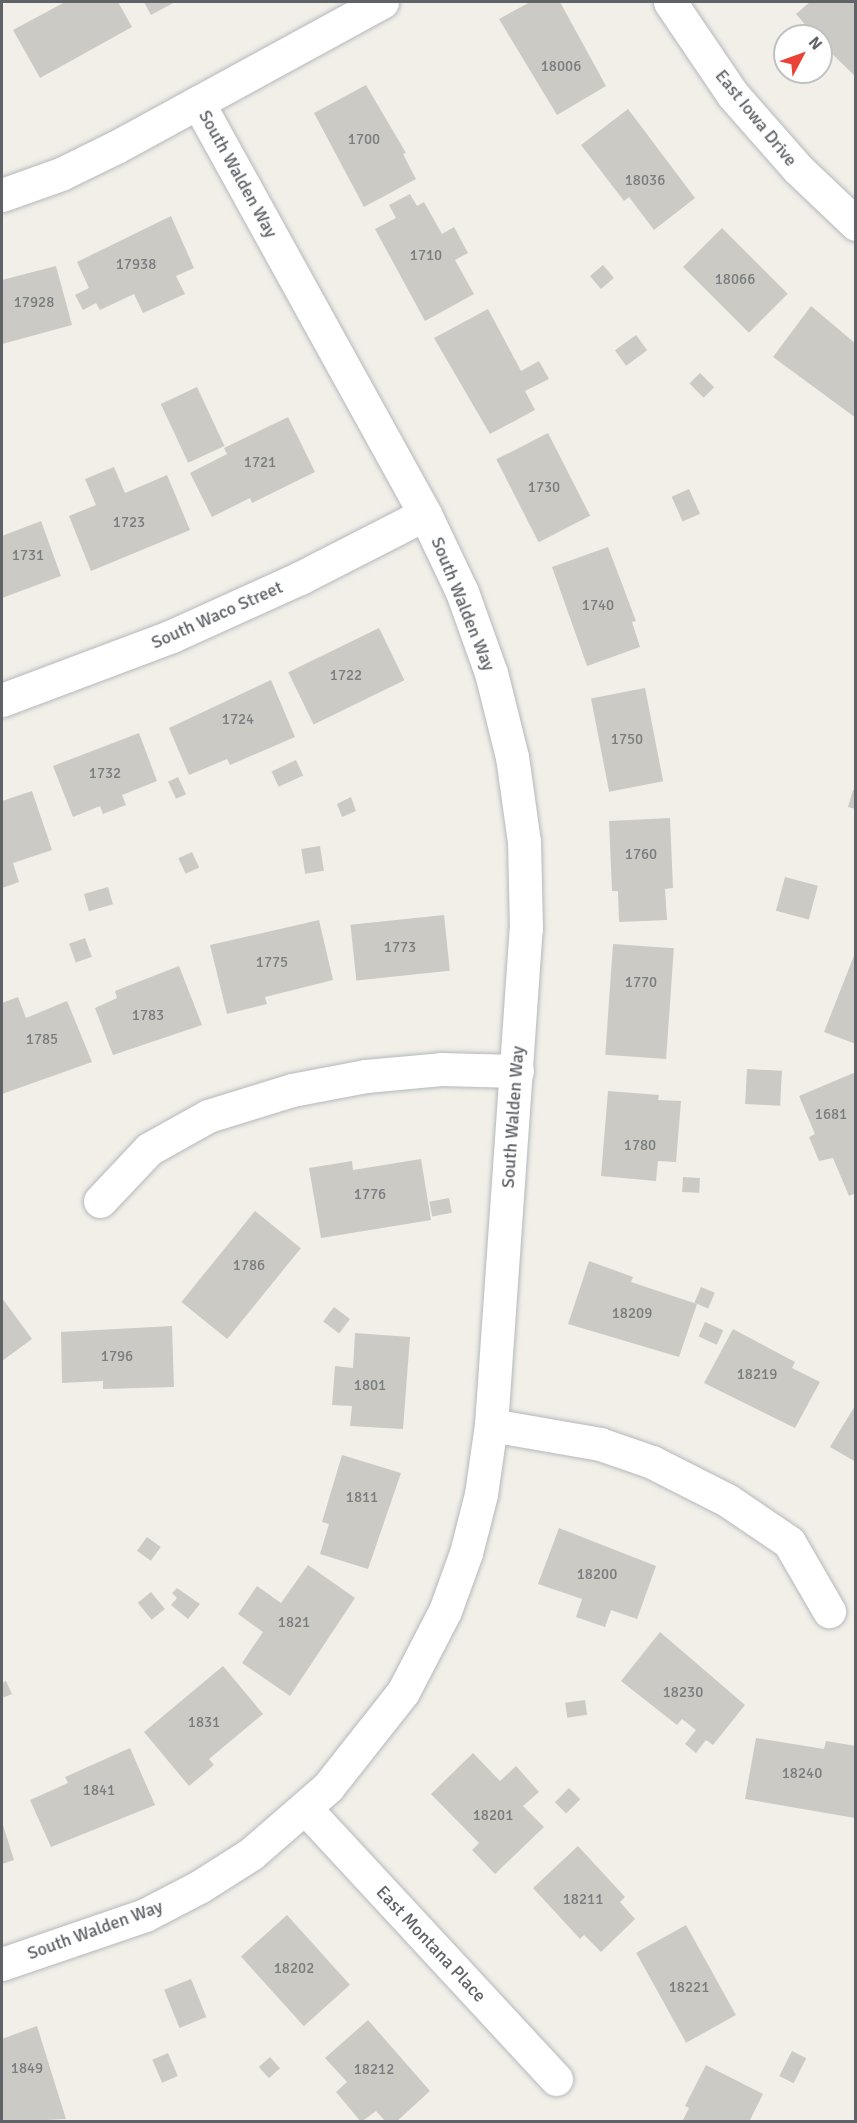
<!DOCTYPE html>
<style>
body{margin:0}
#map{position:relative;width:857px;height:2123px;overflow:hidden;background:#f1efe8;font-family:Signika,sans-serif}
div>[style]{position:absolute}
.building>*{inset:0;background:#cccac5;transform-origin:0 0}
.roads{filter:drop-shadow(0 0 2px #b5b8bc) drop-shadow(0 0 2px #b5b8bc)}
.minor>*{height:33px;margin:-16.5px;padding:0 16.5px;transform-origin:16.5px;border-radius:16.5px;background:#fff}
span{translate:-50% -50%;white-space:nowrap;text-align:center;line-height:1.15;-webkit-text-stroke:4.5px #fff;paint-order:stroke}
.number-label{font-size:15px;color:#7a7d7f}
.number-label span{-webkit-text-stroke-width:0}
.street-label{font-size:18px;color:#5f6368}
.frame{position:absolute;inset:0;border:3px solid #5f6368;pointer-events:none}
.north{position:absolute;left:773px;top:24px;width:60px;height:60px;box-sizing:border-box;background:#fff;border:2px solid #bfc1c3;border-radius:50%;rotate:49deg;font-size:16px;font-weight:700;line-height:24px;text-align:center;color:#5f6368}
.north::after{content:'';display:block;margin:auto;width:21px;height:27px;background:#ea4335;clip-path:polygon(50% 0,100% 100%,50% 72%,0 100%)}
</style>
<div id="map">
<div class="building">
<div style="clip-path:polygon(65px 2px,118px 2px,132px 27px,40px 78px,13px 30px)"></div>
<div style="clip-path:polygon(144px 2px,175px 2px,151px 15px)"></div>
<div style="clip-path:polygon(530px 2px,560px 2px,606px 86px,557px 115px,499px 19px)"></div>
<div style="clip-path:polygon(810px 2px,856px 2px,856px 77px,821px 43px,821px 36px,815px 36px,796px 14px)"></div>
<div style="clip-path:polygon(366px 85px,406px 153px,403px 154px,416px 179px,364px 207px,314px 113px)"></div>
<div style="clip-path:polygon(628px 109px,695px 198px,654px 230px,629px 197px,624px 201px,581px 145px)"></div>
<div style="clip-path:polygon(410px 194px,417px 206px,424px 202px,442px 234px,454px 227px,468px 253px,455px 260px,474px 294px,425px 321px,375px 229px,396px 218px,389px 205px)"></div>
<div style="clip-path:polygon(171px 216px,194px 268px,176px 276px,185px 294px,143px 313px,134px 294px,100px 310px,96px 303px,83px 310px,75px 295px,89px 288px,77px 262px)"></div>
<div style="left:722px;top:228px;width:93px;height:55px;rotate:45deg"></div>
<div style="left:603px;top:265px;width:17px;height:17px;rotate:50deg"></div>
<div style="clip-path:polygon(56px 266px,72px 325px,2px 344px,2px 280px)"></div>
<div style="clip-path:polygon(811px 306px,856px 344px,856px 418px,773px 357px)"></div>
<div style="clip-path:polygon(488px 309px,521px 371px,539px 361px,549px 379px,525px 391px,535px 410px,490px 434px,434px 338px)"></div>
<div style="left:636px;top:335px;width:19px;height:26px;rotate:54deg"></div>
<div style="left:700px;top:373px;width:20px;height:15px;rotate:45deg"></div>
<div style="left:197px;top:387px;width:65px;height:40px;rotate:65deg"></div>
<div style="clip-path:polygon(288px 417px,315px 472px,252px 503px,250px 498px,212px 517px,190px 473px,227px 454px,224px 448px)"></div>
<div style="left:548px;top:433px;width:93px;height:58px;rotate:63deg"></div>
<div style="clip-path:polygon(114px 467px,125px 493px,167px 475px,190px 530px,91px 571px,69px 516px,96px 505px,85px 479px)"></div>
<div style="left:689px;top:489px;width:27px;height:19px;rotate:66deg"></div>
<div style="clip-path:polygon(41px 521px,61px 576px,2px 598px,2px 536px)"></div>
<div style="clip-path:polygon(608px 547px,636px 621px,632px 622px,640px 647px,587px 666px,552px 567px)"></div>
<div style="left:379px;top:628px;width:58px;height:101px;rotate:64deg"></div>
<div style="clip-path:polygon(271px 680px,295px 737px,230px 765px,227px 759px,189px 775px,169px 728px)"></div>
<div style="left:645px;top:688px;width:95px;height:55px;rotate:79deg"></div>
<div style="clip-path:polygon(139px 733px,157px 781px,122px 795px,126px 805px,103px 814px,100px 806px,73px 817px,53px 766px)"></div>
<div style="left:296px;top:760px;width:17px;height:27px;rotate:65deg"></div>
<div style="left:178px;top:777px;width:19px;height:11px;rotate:65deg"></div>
<div style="clip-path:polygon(853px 790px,856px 790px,856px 809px,848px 807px)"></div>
<div style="clip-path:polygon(32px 791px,52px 850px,13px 863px,19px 882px,2px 888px,2px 801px)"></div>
<div style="clip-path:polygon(351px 797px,356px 811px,342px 817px,337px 804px)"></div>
<div style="clip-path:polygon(670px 818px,673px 888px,665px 889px,667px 920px,619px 922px,618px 891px,612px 891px,609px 821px)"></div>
<div style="left:320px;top:846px;width:25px;height:19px;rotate:81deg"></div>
<div style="left:192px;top:852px;width:17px;height:15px;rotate:65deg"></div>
<div style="left:785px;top:877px;width:34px;height:35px;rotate:15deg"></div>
<div style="left:108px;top:887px;width:18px;height:25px;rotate:74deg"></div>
<div style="left:444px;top:915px;width:56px;height:94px;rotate:84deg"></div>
<div style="clip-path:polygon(319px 920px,333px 980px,265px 997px,267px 1004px,227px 1014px,210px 945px)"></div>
<div style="left:85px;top:938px;width:20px;height:17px;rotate:70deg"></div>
<div style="left:613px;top:944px;width:61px;height:111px;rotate:4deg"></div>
<div style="clip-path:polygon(855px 953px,856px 953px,856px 1044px,824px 1032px)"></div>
<div style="clip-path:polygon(179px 966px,202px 1025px,113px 1055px,95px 1008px,117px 998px,115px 991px)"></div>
<div style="clip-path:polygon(18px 997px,26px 1018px,67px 1001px,92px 1062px,2px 1094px,2px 1003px)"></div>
<div style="left:747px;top:1069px;width:35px;height:35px;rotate:3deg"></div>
<div style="clip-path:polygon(856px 1072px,856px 1193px,849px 1196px,833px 1158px,819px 1161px,809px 1137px,815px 1134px,799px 1096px)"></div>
<div style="clip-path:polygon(608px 1091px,659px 1095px,658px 1100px,681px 1101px,676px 1162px,658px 1161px,656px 1181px,601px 1176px)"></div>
<div style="clip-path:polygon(421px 1159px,431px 1220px,321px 1238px,309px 1168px,352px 1161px,353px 1170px)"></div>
<div style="left:683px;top:1177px;width:17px;height:15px;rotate:3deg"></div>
<div style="left:449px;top:1198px;width:15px;height:20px;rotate:79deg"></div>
<div style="left:255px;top:1211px;width:59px;height:117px;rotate:39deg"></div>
<div style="clip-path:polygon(589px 1261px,633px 1277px,631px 1282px,697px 1304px,679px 1357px,568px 1324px)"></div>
<div style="left:701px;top:1287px;width:15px;height:17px;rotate:23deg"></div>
<div style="clip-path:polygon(2px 1298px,32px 1339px,2px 1361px)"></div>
<div style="left:334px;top:1307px;width:20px;height:18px;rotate:37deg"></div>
<div style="left:705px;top:1322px;width:20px;height:16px;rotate:24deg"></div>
<div style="clip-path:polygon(172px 1326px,174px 1387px,103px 1389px,103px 1381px,62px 1383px,61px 1332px)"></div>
<div style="clip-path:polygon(733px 1329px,795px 1362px,792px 1368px,820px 1382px,795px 1428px,704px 1383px)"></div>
<div style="clip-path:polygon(355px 1333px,410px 1337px,403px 1429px,350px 1426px,352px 1406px,332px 1405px,335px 1366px,353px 1368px)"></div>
<div style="clip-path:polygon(856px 1404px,856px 1462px,830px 1447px)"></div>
<div style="clip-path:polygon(342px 1455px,401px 1473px,368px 1569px,320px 1554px,329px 1524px,322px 1522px)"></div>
<div style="clip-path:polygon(559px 1528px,656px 1566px,637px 1619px,611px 1610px,605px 1627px,576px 1617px,582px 1599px,538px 1584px)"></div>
<div style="left:147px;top:1537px;width:17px;height:17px;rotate:36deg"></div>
<div style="clip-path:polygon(308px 1565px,355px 1598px,290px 1696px,242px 1663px,263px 1632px,238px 1614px,257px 1586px,281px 1603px)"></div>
<div style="clip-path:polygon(177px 1588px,200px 1604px,188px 1619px,171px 1605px,177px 1598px,172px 1593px)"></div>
<div style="left:151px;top:1592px;width:22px;height:17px;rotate:51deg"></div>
<div style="clip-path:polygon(660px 1632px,745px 1705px,713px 1745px,706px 1740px,696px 1753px,685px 1744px,696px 1730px,682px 1719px,677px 1725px,621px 1681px)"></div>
<div style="clip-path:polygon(223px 1666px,263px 1714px,209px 1759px,214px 1765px,189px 1786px,144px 1732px)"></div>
<div style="clip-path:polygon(6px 1681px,12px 1694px,2px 1698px,2px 1683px)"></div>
<div style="left:585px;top:1700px;width:15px;height:20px;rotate:82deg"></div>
<div style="clip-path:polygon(756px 1738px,824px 1749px,826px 1741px,856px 1746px,855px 1818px,745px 1799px)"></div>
<div style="clip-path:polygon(130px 1748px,155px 1805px,51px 1847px,30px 1800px,68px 1783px,65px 1777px)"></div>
<div style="clip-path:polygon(473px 1753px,500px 1781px,516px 1766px,539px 1792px,523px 1806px,544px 1827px,495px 1874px,472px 1850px,479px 1843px,431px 1794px)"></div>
<div style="left:569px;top:1788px;width:16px;height:20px;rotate:45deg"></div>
<div style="clip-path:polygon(2px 1822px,14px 1860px,2px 1864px)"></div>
<div style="clip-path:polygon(578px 1846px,625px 1897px,620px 1902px,635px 1919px,601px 1952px,584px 1935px,580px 1939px,533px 1888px)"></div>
<div style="left:287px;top:1915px;width:94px;height:62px;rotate:48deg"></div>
<div style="left:686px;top:1925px;width:103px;height:57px;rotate:61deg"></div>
<div style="left:191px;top:1979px;width:41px;height:29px;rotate:68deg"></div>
<div style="clip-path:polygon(368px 2020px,430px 2091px,396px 2122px,386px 2122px,376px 2111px,361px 2122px,336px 2092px,347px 2082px,325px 2058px)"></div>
<div style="clip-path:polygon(37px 2026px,66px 2119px,3px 2122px,2px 2039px)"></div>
<div style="left:792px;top:2051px;width:16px;height:28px;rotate:27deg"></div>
<div style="left:168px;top:2053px;width:25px;height:17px;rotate:67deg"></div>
<div style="left:270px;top:2057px;width:15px;height:15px;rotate:48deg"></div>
<div style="clip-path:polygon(706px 2065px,763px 2094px,749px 2122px,682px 2122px,689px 2108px,685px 2106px)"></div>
</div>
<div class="roads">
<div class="minor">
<div style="left:670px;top:2px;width:112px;rotate:55.9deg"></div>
<div style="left:733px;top:95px;width:98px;rotate:48.7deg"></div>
<div style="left:798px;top:169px;width:80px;rotate:43.5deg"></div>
<div style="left:2px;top:195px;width:63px;rotate:-19.6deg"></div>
<div style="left:61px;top:174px;width:61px;rotate:-26.1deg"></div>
<div style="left:116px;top:147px;width:303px;rotate:-28.6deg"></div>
<div style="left:2px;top:700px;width:182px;rotate:-20.6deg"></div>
<div style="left:172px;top:636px;width:141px;rotate:-24.4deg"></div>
<div style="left:300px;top:578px;width:140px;rotate:-27.1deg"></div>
<div style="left:100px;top:1201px;width:71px;rotate:-46.7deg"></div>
<div style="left:149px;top:1149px;width:68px;rotate:-29.2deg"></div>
<div style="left:208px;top:1116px;width:88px;rotate:-17.2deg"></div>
<div style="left:292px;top:1090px;width:75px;rotate:-10.7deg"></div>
<div style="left:366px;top:1076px;width:75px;rotate:-5.3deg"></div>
<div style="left:441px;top:1069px;width:76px;rotate:1.5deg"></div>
<div style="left:491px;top:1425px;width:111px;rotate:9.9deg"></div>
<div style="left:600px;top:1444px;width:55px;rotate:19.1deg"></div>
<div style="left:652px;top:1462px;width:84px;rotate:26.9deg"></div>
<div style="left:727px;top:1500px;width:75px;rotate:34.1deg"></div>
<div style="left:789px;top:1542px;width:80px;rotate:59.9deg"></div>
<div style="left:306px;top:1809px;width:368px;rotate:47.2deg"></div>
<div style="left:2px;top:1964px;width:151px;rotate:-18.9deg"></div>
<div style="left:145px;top:1915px;width:61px;rotate:-27.4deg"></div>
<div style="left:199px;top:1887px;width:62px;rotate:-32.4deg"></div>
<div style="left:251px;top:1854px;width:102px;rotate:-41deg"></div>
<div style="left:328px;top:1787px;width:121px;rotate:-51.7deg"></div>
<div style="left:403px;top:1692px;width:91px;rotate:-62.6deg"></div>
<div style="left:445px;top:1611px;width:62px;rotate:-70.1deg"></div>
<div style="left:466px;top:1553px;width:61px;rotate:-75.7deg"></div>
<div style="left:481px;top:1494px;width:70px;rotate:-81.8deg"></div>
<div style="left:491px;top:1425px;width:497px;rotate:-86deg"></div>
<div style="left:526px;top:929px;width:87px;rotate:-91.3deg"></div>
<div style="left:524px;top:842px;width:86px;rotate:-98deg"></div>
<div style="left:512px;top:757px;width:87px;rotate:-104deg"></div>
<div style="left:491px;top:673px;width:86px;rotate:-109.7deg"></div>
<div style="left:462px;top:592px;width:86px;rotate:-115.4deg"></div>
<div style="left:425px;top:514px;width:470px;rotate:-118.9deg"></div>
</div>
</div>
<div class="number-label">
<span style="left:561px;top:67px">18006</span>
<span style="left:364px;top:140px">1700</span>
<span style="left:645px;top:181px">18036</span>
<span style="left:426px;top:256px">1710</span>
<span style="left:136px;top:265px">17938</span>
<span style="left:735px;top:280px">18066</span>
<span style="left:34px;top:303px">17928</span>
<span style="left:260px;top:463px">1721</span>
<span style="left:544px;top:488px">1730</span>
<span style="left:129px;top:523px">1723</span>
<span style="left:28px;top:556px">1731</span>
<span style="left:598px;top:606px">1740</span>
<span style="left:346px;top:676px">1722</span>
<span style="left:238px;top:720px">1724</span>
<span style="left:627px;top:740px">1750</span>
<span style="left:105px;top:774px">1732</span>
<span style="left:641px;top:855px">1760</span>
<span style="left:400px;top:948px">1773</span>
<span style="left:272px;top:963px">1775</span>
<span style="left:641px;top:983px">1770</span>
<span style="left:148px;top:1016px">1783</span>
<span style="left:42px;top:1040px">1785</span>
<span style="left:831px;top:1115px">1681</span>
<span style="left:640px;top:1146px">1780</span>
<span style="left:370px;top:1195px">1776</span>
<span style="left:249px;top:1266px">1786</span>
<span style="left:632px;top:1314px">18209</span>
<span style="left:117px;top:1357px">1796</span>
<span style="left:757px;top:1375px">18219</span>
<span style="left:370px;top:1386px">1801</span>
<span style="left:362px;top:1498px">1811</span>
<span style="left:597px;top:1575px">18200</span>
<span style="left:294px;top:1623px">1821</span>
<span style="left:683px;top:1693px">18230</span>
<span style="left:204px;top:1723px">1831</span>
<span style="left:802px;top:1774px">18240</span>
<span style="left:99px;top:1791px">1841</span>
<span style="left:493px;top:1816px">18201</span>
<span style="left:583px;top:1900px">18211</span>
<span style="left:294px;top:1969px">18202</span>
<span style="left:689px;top:1988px">18221</span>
<span style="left:27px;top:2069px">1849</span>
<span style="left:374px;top:2070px">18212</span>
</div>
<div class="street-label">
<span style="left:756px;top:118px;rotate:51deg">East Iowa Drive</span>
<span style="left:238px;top:174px;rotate:61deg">South Walden Way</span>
<span style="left:463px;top:604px;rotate:68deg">South Walden Way</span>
<span style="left:217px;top:615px;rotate:-24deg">South Waco Street</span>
<span style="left:513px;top:1117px;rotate:-86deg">South Walden Way</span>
<span style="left:95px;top:1930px;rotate:-20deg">South Walden Way</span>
<span style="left:431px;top:1944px;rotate:47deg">East Montana Place</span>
</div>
<div class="frame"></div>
<div class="north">N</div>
</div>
